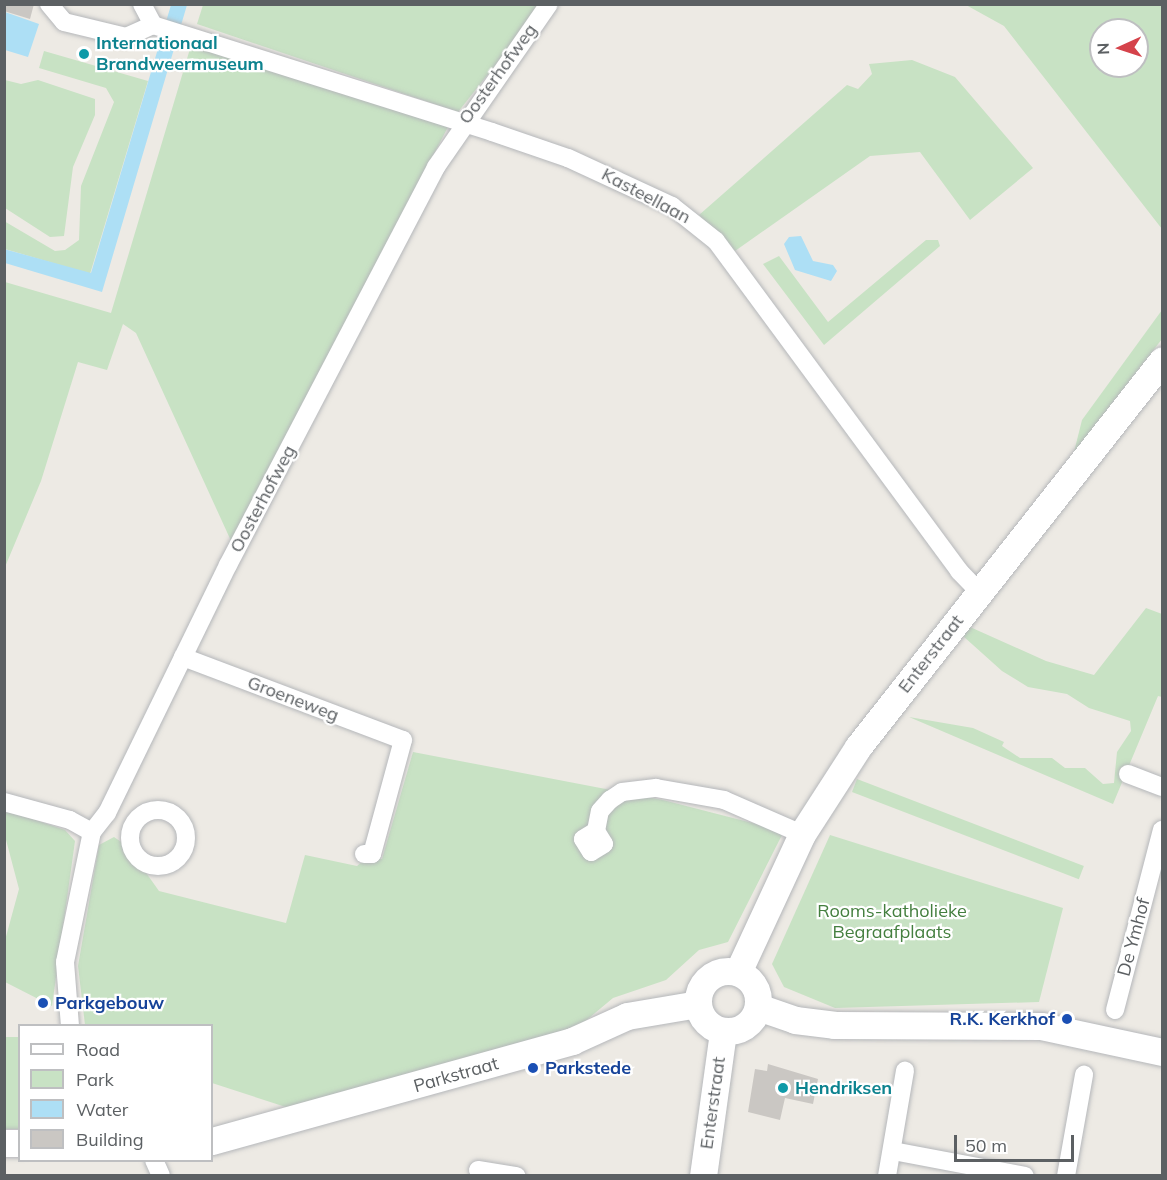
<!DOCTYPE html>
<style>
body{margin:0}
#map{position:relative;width:1167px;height:1180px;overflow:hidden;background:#edeae4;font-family:Mulish,sans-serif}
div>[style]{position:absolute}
.green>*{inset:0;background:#c8e2c4;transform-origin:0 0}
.water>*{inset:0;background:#addff5}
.building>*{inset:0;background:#cac7c3}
.roads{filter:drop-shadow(0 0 2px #b5b7ba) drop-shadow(0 0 2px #b5b7ba)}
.street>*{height:18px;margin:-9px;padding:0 9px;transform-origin:9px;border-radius:9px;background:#fff}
.street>.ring{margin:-9px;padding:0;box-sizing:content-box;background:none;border:18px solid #fff;border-radius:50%}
.secondary>*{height:27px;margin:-13.5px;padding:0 13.5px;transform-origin:13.5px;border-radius:13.5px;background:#fff}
.secondary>.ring{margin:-13.5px;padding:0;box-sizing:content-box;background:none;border:27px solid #fff;border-radius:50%}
.dots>*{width:16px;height:16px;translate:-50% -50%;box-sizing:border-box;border:3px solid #fff;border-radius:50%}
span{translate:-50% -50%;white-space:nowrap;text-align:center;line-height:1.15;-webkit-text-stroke:4.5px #fff;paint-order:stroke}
.culture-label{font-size:18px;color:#0d838f;font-weight:700}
.left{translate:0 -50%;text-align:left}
.street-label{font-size:18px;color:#5c6063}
.park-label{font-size:18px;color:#447f3f}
.transit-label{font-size:18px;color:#164399;font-weight:700}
.right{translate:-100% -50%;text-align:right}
.frame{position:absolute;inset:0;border:6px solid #5c6063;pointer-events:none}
.legend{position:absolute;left:18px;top:1024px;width:195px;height:138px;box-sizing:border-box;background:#fff;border:2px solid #bebfc1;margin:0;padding:8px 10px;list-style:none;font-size:18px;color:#5c6063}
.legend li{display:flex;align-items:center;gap:12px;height:30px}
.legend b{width:30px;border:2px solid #bebfc1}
.north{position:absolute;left:1089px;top:18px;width:60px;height:60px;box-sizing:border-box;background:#fff;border:2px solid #bebfc1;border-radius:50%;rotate:267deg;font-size:16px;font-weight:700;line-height:24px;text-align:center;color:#5c6063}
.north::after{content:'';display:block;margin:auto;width:21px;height:27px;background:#d5434b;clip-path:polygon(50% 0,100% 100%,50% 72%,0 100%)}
.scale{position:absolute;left:954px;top:1135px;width:120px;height:27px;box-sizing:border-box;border:3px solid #5c6063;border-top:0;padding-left:8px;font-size:18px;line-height:21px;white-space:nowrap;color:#5c6063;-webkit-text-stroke:4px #fff;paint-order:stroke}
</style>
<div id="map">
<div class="green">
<div style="clip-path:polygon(203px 5px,543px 5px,458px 112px,197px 24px)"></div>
<div style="clip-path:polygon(evenodd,966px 5px,1162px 5px,1162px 229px,1004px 26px,966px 5px,1101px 30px,1137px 30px,1137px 66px,1101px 66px,1101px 30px)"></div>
<div style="clip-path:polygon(192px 42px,450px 123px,232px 543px,136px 333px,123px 324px,107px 370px,78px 362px,41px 481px,5px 567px,5px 282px,111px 313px)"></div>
<div style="clip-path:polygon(44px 51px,148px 81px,90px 274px,5px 249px,4px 221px,55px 251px,65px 250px,79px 240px,81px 186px,114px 102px,106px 88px,39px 68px)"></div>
<div style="clip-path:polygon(912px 60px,955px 77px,1033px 168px,970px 220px,920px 152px,870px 156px,735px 251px,699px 215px,847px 85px,858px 89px,872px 74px,869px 64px)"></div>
<div style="clip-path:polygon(5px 80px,21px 84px,38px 80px,95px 99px,95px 115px,73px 167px,64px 236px,50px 237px,5px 208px)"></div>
<div style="clip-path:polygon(926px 240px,938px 240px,940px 246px,824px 345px,763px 264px,779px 256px,828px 322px)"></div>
<div style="clip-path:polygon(1162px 310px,1162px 339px,1074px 452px,1082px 420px)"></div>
<div style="clip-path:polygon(1146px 608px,1162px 614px,1162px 697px,1158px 696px,1113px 804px,909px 717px,973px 728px,1004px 742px,1002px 746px,1020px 758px,1052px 758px,1065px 768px,1085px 768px,1103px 784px,1114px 783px,1117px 752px,1131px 731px,1130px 721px,1089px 708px,1067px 694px,1028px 687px,1002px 671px,963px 636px,970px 627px,1046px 661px,1094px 675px)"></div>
<div style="clip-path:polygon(413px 752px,663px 800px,784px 831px,728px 942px,699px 950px,666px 980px,613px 998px,577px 1028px,295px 1110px,212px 1083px,212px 1026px,85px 1025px,78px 966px,99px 845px,114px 837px,127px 846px,159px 891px,286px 923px,305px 855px,357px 866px,368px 857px,382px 859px)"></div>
<div style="left:857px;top:779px;width:243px;height:14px;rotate:21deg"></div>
<div style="clip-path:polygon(9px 811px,65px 830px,75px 841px,52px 1006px,5px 982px,4px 944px,19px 889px,5px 836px,5px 814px)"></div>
<div style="clip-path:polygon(830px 835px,1063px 908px,1039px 1002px,835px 1008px,784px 987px,772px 964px)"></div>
<div style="left:19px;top:1037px;width:92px;height:15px;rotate:90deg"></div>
</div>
<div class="water">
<div style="clip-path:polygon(171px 5px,187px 5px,102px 292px,5px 263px,4px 249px,91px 273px)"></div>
<div style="clip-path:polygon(5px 12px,39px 24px,28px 57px,5px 50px)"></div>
<div style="clip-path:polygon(801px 236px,813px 261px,833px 265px,837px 271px,831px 281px,795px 270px,784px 244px,789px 237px)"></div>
</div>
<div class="building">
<div style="clip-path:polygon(4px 4px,34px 4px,30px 19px,4px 11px)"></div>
<div style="clip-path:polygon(768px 1064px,818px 1079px,813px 1104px,785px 1098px,780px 1120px,748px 1112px,755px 1069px,767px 1071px)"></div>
</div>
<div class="roads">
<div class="street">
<div style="left:49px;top:4px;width:23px;rotate:50deg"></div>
<div style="left:64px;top:22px;width:64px;rotate:13.6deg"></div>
<div style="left:126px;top:37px;width:30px;rotate:-24deg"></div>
<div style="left:153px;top:25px;width:355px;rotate:17.5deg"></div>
<div style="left:492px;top:132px;width:80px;rotate:18.9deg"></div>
<div style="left:568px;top:158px;width:115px;rotate:24.8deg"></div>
<div style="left:672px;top:206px;width:56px;rotate:38.5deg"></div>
<div style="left:716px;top:241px;width:410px;rotate:53.6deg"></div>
<div style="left:959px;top:571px;width:30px;rotate:46deg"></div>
<div style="left:142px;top:4px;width:24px;rotate:62deg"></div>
<div style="left:183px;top:657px;width:235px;rotate:20.7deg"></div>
<div style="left:403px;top:740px;width:118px;rotate:105.2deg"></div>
<div style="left:372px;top:854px;width:8px;rotate:180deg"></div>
<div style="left:1128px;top:774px;width:36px;rotate:21deg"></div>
<div style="left:4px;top:802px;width:68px;rotate:15.3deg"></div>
<div style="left:70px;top:820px;width:25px;rotate:29deg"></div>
<div class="ring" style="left:130px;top:810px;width:38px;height:38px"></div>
<div style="left:596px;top:831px;width:15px;rotate:58deg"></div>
<div style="left:604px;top:844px;width:15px;rotate:148deg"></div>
<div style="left:591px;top:852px;width:15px;rotate:-122deg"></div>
<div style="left:583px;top:839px;width:15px;rotate:-32deg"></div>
<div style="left:596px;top:831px;width:20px;rotate:-79deg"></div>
<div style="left:600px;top:811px;width:15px;rotate:-48deg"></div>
<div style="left:610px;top:800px;width:14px;rotate:-34deg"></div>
<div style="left:622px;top:792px;width:34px;rotate:-7deg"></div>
<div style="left:656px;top:788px;width:69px;rotate:10deg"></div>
<div style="left:724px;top:800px;width:85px;rotate:23.6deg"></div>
<div style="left:1115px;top:1010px;width:186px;rotate:-75.4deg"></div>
<div style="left:70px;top:1026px;width:64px;rotate:-94.5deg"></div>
<div style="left:65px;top:962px;width:133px;rotate:-78.3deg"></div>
<div style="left:92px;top:832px;width:24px;rotate:-52deg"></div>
<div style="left:107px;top:813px;width:276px;rotate:-64deg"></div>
<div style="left:228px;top:565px;width:449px;rotate:-62.4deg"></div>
<div style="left:436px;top:167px;width:198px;rotate:-55.3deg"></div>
<div style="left:893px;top:1151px;width:134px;rotate:10.7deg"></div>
<div style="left:154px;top:1160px;width:17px;rotate:66deg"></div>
<div style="left:478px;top:1170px;width:39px;rotate:9deg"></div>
<div style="left:887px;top:1176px;width:107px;rotate:-80.3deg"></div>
<div style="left:1066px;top:1176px;width:103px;rotate:-79.9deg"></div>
</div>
<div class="secondary">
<div class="ring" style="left:698px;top:971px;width:33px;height:33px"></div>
<div style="left:738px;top:972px;width:152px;rotate:-65.1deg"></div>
<div style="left:802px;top:834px;width:103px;rotate:-57.2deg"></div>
<div style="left:858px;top:747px;width:492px;rotate:-51.8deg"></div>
<div style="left:758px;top:1007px;width:39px;rotate:19deg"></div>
<div style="left:795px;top:1020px;width:39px;rotate:7deg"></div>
<div style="left:834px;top:1025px;width:207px;rotate:0.3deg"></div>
<div style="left:1041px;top:1026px;width:124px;rotate:12.1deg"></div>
<div style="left:212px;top:1141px;width:374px;rotate:-15.5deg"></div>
<div style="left:572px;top:1041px;width:60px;rotate:-24.4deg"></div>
<div style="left:627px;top:1016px;width:72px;rotate:-9.6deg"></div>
<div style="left:4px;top:1143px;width:16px"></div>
<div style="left:703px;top:1176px;width:146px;rotate:-82.1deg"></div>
</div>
</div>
<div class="dots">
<div style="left:84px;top:54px;background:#0f9aa8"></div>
<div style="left:43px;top:1003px;background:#1a4fb4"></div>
<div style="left:1067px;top:1019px;background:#1a4fb4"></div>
<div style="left:533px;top:1068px;background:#1a4fb4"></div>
<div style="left:783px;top:1088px;background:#0f9aa8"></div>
</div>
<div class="culture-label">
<span class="left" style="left:96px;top:54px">Internationaal<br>Brandweermuseum</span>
<span class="left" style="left:795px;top:1088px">Hendriksen</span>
</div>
<div class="street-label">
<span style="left:498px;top:74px;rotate:-54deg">Oosterhofweg</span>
<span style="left:646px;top:196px;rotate:28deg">Kasteellaan</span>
<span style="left:263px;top:499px;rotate:-62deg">Oosterhofweg</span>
<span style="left:931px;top:654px;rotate:-52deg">Enterstraat</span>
<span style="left:293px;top:699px;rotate:21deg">Groeneweg</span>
<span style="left:1134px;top:937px;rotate:-75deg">De Ymhof</span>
<span style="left:456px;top:1075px;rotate:-16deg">Parkstraat</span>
<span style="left:713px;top:1103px;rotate:-82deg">Enterstraat</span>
</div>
<div class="park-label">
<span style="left:892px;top:922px">Rooms-katholieke<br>Begraafplaats</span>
</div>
<div class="transit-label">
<span class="left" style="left:55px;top:1003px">Parkgebouw</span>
<span class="right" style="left:1055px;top:1019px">R.K. Kerkhof</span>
<span class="left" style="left:545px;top:1068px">Parkstede</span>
</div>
<div class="frame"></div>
<ul class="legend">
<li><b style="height:8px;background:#fff"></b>Road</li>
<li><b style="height:16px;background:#c8e2c4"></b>Park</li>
<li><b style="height:16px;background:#addff5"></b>Water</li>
<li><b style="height:16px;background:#cac7c3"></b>Building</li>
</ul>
<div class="north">N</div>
<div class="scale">50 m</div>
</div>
